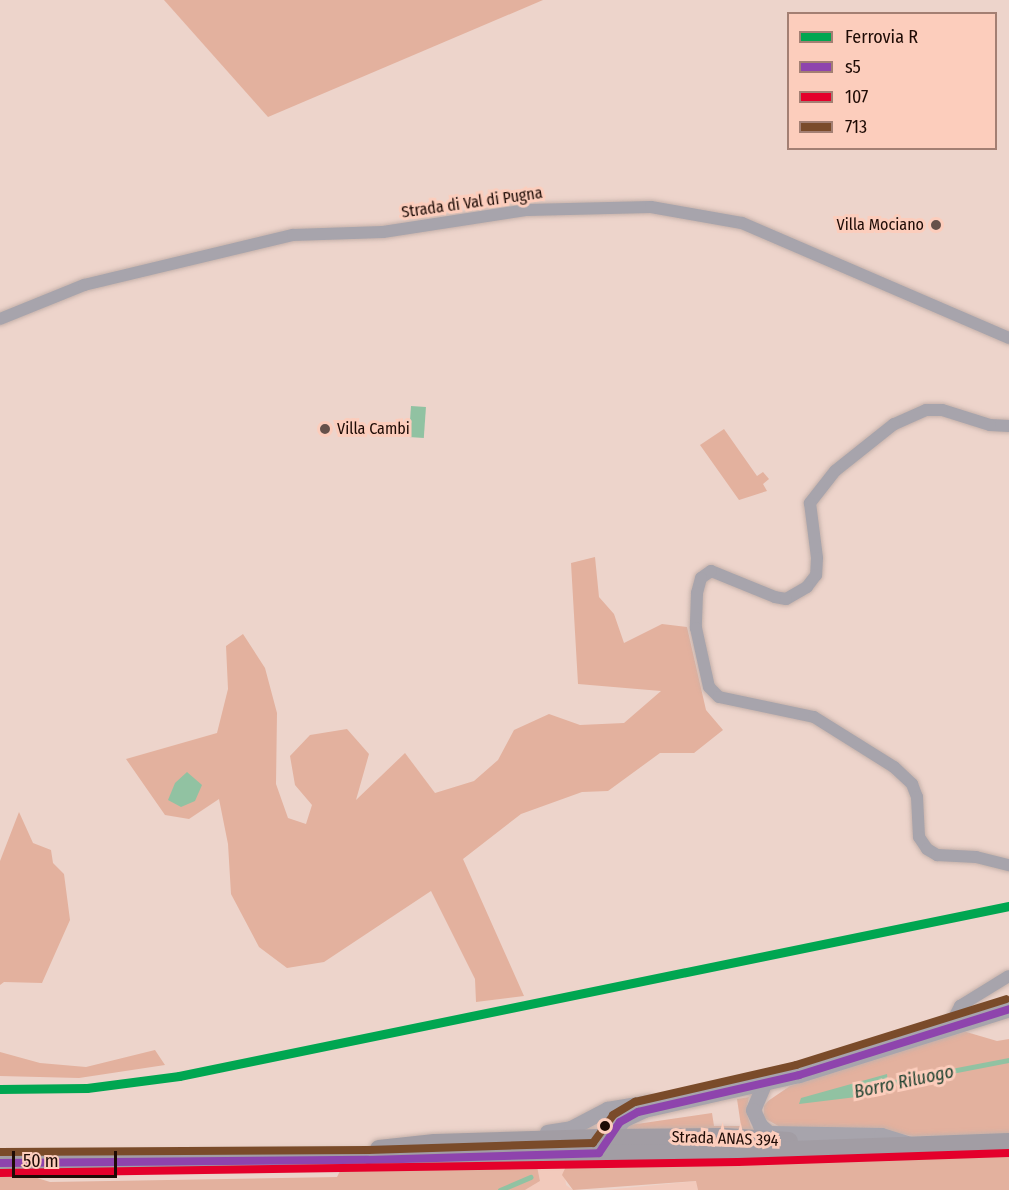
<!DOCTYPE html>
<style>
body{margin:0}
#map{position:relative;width:1009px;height:1190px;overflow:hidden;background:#edd4cb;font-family:"Fira Sans Condensed",sans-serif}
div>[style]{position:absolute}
.built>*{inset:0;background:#f2cabc}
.green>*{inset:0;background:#e3b19e}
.water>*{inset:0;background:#91c2a2;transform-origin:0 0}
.stream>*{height:4.5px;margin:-2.25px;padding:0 2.25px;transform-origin:2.25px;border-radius:2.25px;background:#91c2a2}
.roads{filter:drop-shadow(0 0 2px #c5b1aa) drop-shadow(0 0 2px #c5b1aa)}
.minor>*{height:12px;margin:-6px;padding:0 6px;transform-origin:6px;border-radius:6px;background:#a7a4ac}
.tertiary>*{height:15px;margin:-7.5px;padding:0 7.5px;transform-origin:7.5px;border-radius:7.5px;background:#a7a4ac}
.primary>*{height:18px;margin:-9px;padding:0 9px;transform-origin:9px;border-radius:9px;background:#a29da4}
.bus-1>*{height:8px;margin:-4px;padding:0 4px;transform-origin:4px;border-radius:4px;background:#8e44ad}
.bus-2>*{height:8px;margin:-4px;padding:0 4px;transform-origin:4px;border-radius:4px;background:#e4002b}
.bus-3>*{height:8px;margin:-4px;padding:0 4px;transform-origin:4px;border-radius:4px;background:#7a4b2a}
.rail-1>*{height:9px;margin:-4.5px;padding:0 4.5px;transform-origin:4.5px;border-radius:4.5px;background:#00a651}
.dots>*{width:16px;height:16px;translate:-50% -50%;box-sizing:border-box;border:3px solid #fccdbc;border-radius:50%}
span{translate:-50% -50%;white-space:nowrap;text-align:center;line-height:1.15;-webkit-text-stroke:6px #fccdbc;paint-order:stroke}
.street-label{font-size:16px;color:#1e0b05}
.poi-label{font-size:16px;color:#1e0b05}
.right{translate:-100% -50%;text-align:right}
.left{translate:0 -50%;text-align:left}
.water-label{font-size:18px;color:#1b3f2d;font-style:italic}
.legend{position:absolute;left:787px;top:12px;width:210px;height:138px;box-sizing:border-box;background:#fccdbc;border:2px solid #a37f73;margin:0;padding:8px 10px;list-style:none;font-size:18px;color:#1e0b05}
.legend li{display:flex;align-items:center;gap:12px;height:30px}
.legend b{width:30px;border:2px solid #a37f73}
.scale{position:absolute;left:12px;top:1151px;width:105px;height:27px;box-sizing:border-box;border:3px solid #1e0b05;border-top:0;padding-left:8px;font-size:18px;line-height:21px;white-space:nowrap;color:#1e0b05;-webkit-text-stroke:4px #fccdbc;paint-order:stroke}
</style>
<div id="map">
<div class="built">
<div style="clip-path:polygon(567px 1164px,564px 1170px,566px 1185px,573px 1190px,525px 1190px,540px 1181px,537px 1166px)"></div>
<div style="clip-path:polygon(697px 1181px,698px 1190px,605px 1190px)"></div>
</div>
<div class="green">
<div style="clip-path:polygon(164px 0,543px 0,268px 117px)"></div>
<div style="clip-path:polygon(724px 429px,757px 476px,763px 472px,769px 479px,763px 484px,767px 491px,739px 500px,700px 445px)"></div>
<div style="clip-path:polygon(595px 557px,599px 597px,614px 614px,624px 643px,662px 624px,687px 627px,706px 710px,723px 730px,694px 753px,660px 753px,608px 791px,582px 792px,521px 814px,463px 859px,524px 996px,476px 1002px,475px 979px,431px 891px,324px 962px,287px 968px,259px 947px,231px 894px,228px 844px,219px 799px,189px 819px,165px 815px,126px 759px,217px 733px,228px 689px,226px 646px,243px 634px,265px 668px,277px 713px,276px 784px,288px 818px,306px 824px,312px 805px,295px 785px,290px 756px,310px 735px,347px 729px,369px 754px,356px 800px,405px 753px,435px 793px,474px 781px,498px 760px,514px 730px,549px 714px,580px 725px,624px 723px,661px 691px,578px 684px,571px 563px)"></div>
<div style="clip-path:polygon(19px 812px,33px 843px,51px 850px,53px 863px,64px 874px,70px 920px,42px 983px,4px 982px,0 985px,0 861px)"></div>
<div style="clip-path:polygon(963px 1031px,997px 1041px,1009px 1039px,1009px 1134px,913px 1136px,891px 1132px,782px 1128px,764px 1118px,764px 1106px,768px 1101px,790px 1086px)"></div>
<div style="clip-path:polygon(155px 1050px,165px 1065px,79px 1078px,0 1076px,0 1052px,40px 1063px,86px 1067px)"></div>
<div style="clip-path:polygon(749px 1097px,746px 1111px,753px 1133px,621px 1135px,630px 1125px,712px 1113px,714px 1126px,741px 1126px,737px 1099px)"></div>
<div style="clip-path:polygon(1009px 1156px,1009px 1190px,698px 1190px,696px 1181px,573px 1190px,562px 1175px,567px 1164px)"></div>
<div style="clip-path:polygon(537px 1166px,540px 1181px,525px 1190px,0 1190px,0 1175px,31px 1176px,50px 1182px,337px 1177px,340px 1171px)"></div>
</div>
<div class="water">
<div style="left:411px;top:406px;width:15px;height:31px;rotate:4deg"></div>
<div style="clip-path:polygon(187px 772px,202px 785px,195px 801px,181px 807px,168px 800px,175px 783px)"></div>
<div style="clip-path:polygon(887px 1074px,889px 1093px,799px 1104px,801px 1098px)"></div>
</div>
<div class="stream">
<div style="left:884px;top:1084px;width:127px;rotate:-10.9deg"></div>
<div style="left:500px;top:1190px;width:33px;rotate:-23deg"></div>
</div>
<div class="roads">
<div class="minor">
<div style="left:0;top:319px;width:91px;rotate:-22deg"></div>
<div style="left:84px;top:285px;width:215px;rotate:-13.5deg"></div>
<div style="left:293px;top:235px;width:90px;rotate:-1.9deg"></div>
<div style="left:383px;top:232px;width:146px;rotate:-8.7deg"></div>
<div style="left:527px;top:210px;width:124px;rotate:-1.4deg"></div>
<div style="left:651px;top:207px;width:92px;rotate:10deg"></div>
<div style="left:742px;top:223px;width:291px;rotate:23.3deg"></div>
<div style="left:1009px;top:426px;width:19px;rotate:-177deg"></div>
<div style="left:990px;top:425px;width:50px;rotate:-162.6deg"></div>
<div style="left:942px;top:410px;width:16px;rotate:180deg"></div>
<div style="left:926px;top:410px;width:35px;rotate:156deg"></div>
<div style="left:894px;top:424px;width:75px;rotate:141.5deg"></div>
<div style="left:835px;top:471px;width:41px;rotate:128deg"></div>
<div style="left:810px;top:503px;width:55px;rotate:82.7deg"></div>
<div style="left:817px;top:558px;width:17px;rotate:93deg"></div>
<div style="left:816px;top:575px;width:15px;rotate:127deg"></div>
<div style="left:807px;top:587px;width:24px;rotate:150deg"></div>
<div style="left:786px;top:599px;width:11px;rotate:-170deg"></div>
<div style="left:775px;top:597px;width:69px;rotate:-157.9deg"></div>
<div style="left:711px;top:571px;width:12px;rotate:145deg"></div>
<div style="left:701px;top:578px;width:16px;rotate:105deg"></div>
<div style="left:697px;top:593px;width:35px;rotate:92deg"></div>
<div style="left:696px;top:628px;width:60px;rotate:77.6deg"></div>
<div style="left:709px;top:687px;width:14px;rotate:45deg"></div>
<div style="left:719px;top:697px;width:97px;rotate:11.9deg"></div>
<div style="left:814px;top:717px;width:94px;rotate:32deg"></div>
<div style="left:894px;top:767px;width:25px;rotate:43deg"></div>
<div style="left:912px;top:784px;width:14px;rotate:69deg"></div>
<div style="left:917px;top:797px;width:40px;rotate:87.1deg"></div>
<div style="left:919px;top:837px;width:14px;rotate:56deg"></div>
<div style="left:927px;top:849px;width:12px;rotate:31deg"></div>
<div style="left:937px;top:855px;width:39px;rotate:3deg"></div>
<div style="left:976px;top:857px;width:34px;rotate:14deg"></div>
<div style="left:949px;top:1027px;width:24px;rotate:-62deg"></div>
<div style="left:960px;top:1006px;width:57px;rotate:-31.5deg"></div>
</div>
<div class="tertiary">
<div style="left:764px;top:1084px;width:28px;rotate:113deg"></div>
<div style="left:753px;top:1110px;width:17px;rotate:65deg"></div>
<div style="left:760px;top:1125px;width:12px;rotate:42deg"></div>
<div style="left:769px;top:1133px;width:112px;rotate:1deg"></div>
<div style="left:881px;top:1135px;width:31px;rotate:17deg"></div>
<div style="left:547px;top:1132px;width:24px;rotate:-9deg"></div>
<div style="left:571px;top:1128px;width:41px;rotate:-27.8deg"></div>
<div style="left:607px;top:1109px;width:43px;rotate:-9.5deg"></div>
<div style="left:603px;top:1146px;width:33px;rotate:-52deg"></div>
<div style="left:623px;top:1120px;width:23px;rotate:-25deg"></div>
<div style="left:644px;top:1110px;width:159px;rotate:-12.7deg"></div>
<div style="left:799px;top:1075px;width:220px;rotate:-17.4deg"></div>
</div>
<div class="primary">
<div style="left:379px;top:1149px;width:56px;rotate:-6.1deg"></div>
<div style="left:435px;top:1143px;width:173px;rotate:-1.7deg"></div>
<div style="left:608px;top:1138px;width:117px;rotate:-0.5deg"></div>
<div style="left:725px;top:1137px;width:64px;rotate:3.6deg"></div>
<div style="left:0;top:1163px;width:738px;rotate:-0.85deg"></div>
<div style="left:738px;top:1152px;width:271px;rotate:-2.1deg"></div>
</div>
</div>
<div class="bus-1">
<div style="left:0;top:1163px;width:368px;rotate:-0.5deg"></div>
<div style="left:368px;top:1160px;width:231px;rotate:-1.7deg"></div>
<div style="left:599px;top:1153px;width:37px;rotate:-56deg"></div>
<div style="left:620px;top:1122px;width:21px;rotate:-29deg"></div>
<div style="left:638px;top:1112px;width:165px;rotate:-12.9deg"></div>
<div style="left:799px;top:1075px;width:220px;rotate:-17.4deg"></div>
</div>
<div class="bus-2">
<div style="left:0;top:1173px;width:738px;rotate:-0.85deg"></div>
<div style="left:738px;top:1162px;width:271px;rotate:-1.9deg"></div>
</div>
<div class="bus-3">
<div style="left:0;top:1152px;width:368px;rotate:-0.3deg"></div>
<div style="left:368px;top:1150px;width:225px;rotate:-1.8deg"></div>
<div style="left:593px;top:1143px;width:34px;rotate:-54deg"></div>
<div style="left:613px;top:1115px;width:26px;rotate:-31deg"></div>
<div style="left:635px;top:1102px;width:165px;rotate:-12.9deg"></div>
<div style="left:796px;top:1065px;width:220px;rotate:-17.4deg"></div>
</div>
<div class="rail-1">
<div style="left:0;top:1089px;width:87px;rotate:-0.7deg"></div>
<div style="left:87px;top:1088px;width:93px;rotate:-7.4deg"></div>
<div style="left:179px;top:1076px;width:847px;rotate:-11.58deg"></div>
</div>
<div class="dots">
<div style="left:936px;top:225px;background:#66514a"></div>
<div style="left:325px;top:429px;background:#66514a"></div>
<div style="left:605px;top:1126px;background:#1e0b05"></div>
</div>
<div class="street-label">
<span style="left:472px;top:203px;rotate:-8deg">Strada di Val di Pugna</span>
<span style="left:725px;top:1139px;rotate:2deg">Strada ANAS 394</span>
</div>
<div class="poi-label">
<span class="right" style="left:924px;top:225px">Villa Mociano</span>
<span class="left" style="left:337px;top:429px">Villa Cambi</span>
</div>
<div class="water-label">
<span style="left:904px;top:1082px;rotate:-12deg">Borro Riluogo</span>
</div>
<ul class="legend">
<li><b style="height:8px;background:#00a651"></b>Ferrovia R</li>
<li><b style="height:8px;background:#8e44ad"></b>s5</li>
<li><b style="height:8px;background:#e4002b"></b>107</li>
<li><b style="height:8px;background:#7a4b2a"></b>713</li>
</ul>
<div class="scale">50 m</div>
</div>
